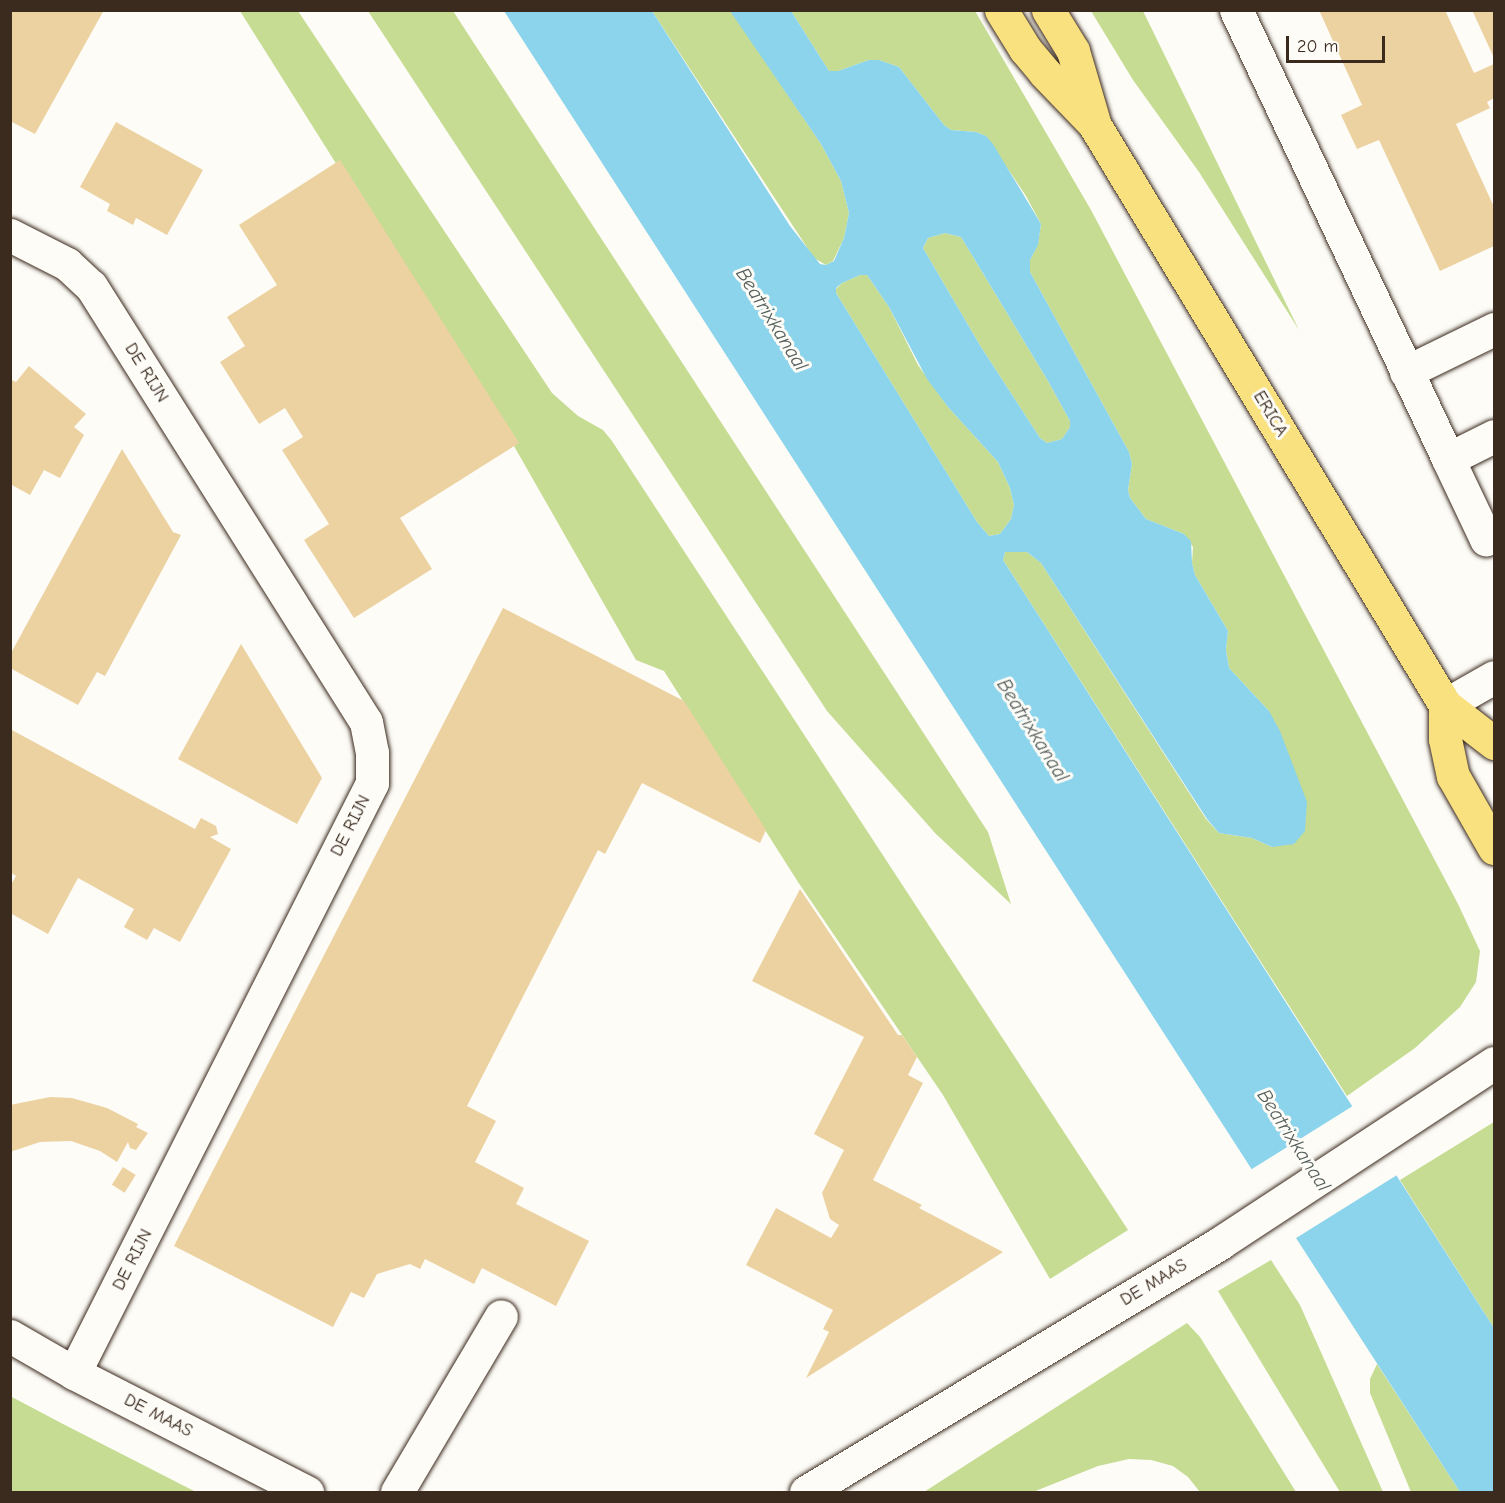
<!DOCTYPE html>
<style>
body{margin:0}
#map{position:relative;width:1505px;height:1503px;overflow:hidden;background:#fdfcf7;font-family:"Comic Neue",sans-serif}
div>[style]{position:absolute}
.green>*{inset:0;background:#c5dc92}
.water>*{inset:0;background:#8bd4ec}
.pier>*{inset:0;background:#fdfcf7;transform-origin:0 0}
.building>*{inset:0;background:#edd2a1;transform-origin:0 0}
.roads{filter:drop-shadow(0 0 2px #3b2a1e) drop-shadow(0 0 2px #3b2a1e)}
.minor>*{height:33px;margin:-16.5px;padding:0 16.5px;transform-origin:16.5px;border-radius:16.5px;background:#fdfcf7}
.major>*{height:33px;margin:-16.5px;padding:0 16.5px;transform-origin:16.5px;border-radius:16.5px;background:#fae180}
span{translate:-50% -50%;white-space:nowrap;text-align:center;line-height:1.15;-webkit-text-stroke:6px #fdfcf7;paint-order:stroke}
.street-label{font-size:18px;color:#3b2a1e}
.water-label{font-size:20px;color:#535d5c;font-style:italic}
.frame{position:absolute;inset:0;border:12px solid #3b2a1e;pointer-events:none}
.scale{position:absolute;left:1286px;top:36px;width:99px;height:27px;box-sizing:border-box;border:3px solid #3b2a1e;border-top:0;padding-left:8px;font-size:18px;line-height:21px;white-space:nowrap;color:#3b2a1e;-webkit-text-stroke:4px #fdfcf7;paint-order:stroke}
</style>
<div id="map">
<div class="green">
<div style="clip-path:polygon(240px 11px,298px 11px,552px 393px,578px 416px,603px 430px,612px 441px,1128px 1230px,1050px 1279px,943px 1095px,798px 882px,664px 671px,636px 660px,514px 446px)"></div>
<div style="clip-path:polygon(368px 11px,453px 11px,988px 832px,1011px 904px,936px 834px,827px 711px)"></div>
<div style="clip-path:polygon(652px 11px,731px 11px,821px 144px,841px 181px,849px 213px,844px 238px,833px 261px,826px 265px,814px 258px)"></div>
<div style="clip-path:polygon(791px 11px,975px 11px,1091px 210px,1458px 904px,1480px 951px,1476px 982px,1460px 1007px,1415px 1048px,1347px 1096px,1003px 560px,1005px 552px,1027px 552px,1041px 563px,1206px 819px,1219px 833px,1252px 838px,1272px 847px,1269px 711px,1229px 668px,1226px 650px,1228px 631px,1195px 575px,1192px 563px,1193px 547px,1184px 534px,1146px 519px,1130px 498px,1128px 490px,1132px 464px,1129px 452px,1030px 272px,1030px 260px,1038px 244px,1041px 224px,1026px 196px,986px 136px,976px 132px,951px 130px,944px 125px,899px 67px,879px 60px,869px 60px,838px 71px,829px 71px)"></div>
<div style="clip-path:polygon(1091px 11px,1143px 11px,1299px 330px,1199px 172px,1133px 80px)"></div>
<div style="clip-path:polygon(945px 233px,961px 237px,1048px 381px,1070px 421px,1070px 427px,1062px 439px,1047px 443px,1040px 438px,981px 347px,923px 248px,928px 238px)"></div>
<div style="clip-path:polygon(860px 275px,867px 275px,889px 307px,918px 365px,948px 407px,998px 462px,1010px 488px,1014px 505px,1011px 519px,1000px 534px,989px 536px,977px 522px,836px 293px,836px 289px,842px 283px)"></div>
<div style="clip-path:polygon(1494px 1122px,1494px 1328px,1400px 1180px)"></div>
<div style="clip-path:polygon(1271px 1260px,1300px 1305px,1383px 1492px,1340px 1492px,1218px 1291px)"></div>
<div style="clip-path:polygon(1187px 1323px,1200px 1337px,1296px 1492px,1200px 1492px,1188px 1477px,1173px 1466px,1151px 1460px,1129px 1459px,1098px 1466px,1033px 1492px,924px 1492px)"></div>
<div style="clip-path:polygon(1377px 1364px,1460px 1492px,1411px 1492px,1370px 1393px,1370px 1379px)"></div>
<div style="clip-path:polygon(10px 1396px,63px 1424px,196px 1492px,11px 1492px)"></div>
</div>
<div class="water">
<div style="clip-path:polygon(evenodd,504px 11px,652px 11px,790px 226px,820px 264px,826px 265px,834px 261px,844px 238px,849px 213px,841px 181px,821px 144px,730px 11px,791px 11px,829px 71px,838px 71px,869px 60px,879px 60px,899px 67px,944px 125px,951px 130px,976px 132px,986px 136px,993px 144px,1041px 224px,1038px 245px,1030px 260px,1030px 272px,1129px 452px,1132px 464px,1128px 490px,1130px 498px,1146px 519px,1184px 534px,1191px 541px,1192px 563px,1195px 575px,1228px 631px,1226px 650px,1229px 668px,1269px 711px,1280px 731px,1307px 802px,1305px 831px,1294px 844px,1272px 847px,1252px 838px,1219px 833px,1207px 819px,1041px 563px,1027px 552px,1005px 552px,1003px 560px,1494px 1328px,1494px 1492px,1460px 1492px,504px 11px,945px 233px,961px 237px,1048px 381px,1070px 421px,1070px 427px,1062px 439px,1047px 443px,1040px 438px,981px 347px,923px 248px,928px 238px,945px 233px,504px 11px,860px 275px,867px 275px,889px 307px,927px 379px,948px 407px,998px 462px,1010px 488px,1014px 505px,1011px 519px,1000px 534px,989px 536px,977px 522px,836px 293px,836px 288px,842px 283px,860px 275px)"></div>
</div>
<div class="pier">
<div style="left:1356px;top:1104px;width:82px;height:126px;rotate:58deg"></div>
</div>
<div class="building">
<div style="clip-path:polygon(10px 10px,104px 10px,35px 134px,10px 121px)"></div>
<div style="clip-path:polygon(1319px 10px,1445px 10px,1474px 73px,1494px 64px,1494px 98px,1487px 102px,1490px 108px,1456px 124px,1494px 207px,1494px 246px,1440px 271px,1379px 140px,1357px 149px,1341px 115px,1362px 105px)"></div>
<div style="clip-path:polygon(1472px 10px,1494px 10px,1494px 58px)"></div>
<div style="clip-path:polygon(116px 122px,203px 170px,167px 235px,136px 218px,133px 225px,107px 211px,110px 204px,80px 187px)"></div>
<div style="clip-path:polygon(340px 160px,519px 443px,400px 518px,432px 569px,354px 618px,304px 540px,329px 524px,282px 450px,303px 437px,285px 408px,259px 424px,220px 362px,245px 346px,227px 317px,277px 285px,239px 225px)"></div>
<div style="clip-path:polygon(29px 366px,86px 414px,74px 427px,84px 435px,60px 478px,44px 470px,30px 495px,10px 484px,10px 379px,16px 382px)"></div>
<div style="clip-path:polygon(122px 449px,173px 532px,181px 535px,105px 676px,97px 672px,78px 705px,10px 668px,10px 655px)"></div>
<div style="clip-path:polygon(503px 608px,684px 701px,766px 830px,760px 843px,642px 783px,605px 854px,598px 850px,467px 1106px,496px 1121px,475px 1162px,524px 1188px,516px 1204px,589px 1241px,556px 1306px,482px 1268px,474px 1284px,425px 1259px,420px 1269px,410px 1264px,377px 1274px,364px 1298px,351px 1292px,333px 1327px,174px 1246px)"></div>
<div style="clip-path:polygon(241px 644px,322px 778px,297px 824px,178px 759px)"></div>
<div style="clip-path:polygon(10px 729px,195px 829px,201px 818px,216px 826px,218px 834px,210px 837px,231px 849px,180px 942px,154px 928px,147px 940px,124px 927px,134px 909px,78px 878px,48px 934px,10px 913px,10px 886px,16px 876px,10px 872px)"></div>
<div style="clip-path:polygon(800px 889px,898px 1035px,902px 1035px,917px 1057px,908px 1075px,923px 1083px,873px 1180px,922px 1205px,919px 1208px,1003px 1252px,806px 1378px,829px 1332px,823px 1329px,833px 1310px,746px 1265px,776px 1208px,831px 1238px,839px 1225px,830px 1219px,822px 1193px,844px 1150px,814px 1134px,864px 1037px,752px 981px)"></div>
<div style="clip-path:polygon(50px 1097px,72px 1098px,107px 1108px,138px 1124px,136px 1127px,148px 1133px,136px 1150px,130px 1148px,128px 1142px,117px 1162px,100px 1151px,71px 1141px,40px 1142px,10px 1152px,10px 1105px)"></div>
<div style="left:123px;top:1167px;width:15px;height:21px;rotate:32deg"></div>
</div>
<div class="roads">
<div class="minor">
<div style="left:1236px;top:10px;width:497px;rotate:64.7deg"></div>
<div style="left:1448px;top:459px;width:51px;rotate:-26.6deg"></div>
<div style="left:10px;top:235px;width:64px;rotate:27deg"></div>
<div style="left:67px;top:264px;width:33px;rotate:43deg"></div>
<div style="left:91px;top:286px;width:515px;rotate:57.76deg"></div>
<div style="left:366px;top:722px;width:31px;rotate:79deg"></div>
<div style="left:372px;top:752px;width:31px;rotate:90deg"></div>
<div style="left:372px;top:783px;width:661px;rotate:116.8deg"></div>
<div style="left:1406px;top:372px;width:98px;rotate:-26deg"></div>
<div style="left:1448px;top:459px;width:89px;rotate:64.6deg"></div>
<div style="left:1486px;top:539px;width:9px;rotate:-32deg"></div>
<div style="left:1445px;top:705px;width:56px;rotate:-29.7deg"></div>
<div style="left:10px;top:1336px;width:74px;rotate:30deg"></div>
<div style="left:74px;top:1373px;width:262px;rotate:27.1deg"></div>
<div style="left:397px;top:1492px;width:204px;rotate:-59.4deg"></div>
<div style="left:806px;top:1492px;width:483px;rotate:-31deg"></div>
<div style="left:1220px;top:1243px;width:328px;rotate:-33.3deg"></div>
</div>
<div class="major">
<div style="left:1001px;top:10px;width:46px;rotate:58.4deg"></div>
<div style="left:1025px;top:49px;width:30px;rotate:50deg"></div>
<div style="left:1044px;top:72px;width:72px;rotate:46.1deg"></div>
<div style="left:1094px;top:124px;width:679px;rotate:58.86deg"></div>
<div style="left:1445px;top:705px;width:62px;rotate:37.8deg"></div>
<div style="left:1048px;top:10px;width:48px;rotate:58.6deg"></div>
<div style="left:1073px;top:51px;width:71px;rotate:73.6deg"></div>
<div style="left:1445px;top:705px;width:34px;rotate:90deg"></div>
<div style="left:1445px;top:739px;width:38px;rotate:78deg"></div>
<div style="left:1453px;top:776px;width:83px;rotate:60.3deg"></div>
</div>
</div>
<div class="street-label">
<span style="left:146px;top:373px;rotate:58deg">DE RIJN</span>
<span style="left:1270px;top:414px;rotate:59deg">ERICA</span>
<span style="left:351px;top:826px;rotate:-63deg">DE RIJN</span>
<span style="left:133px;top:1260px;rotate:-63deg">DE RIJN</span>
<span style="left:1154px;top:1283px;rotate:-31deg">DE MAAS</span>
<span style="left:158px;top:1416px;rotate:27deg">DE MAAS</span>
</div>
<div class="water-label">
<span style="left:772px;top:319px;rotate:58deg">Beatrixkanaal</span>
<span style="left:1033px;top:730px;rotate:58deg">Beatrixkanaal</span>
<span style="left:1294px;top:1140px;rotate:57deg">Beatrixkanaal</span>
</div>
<div class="frame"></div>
<div class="scale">20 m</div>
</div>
